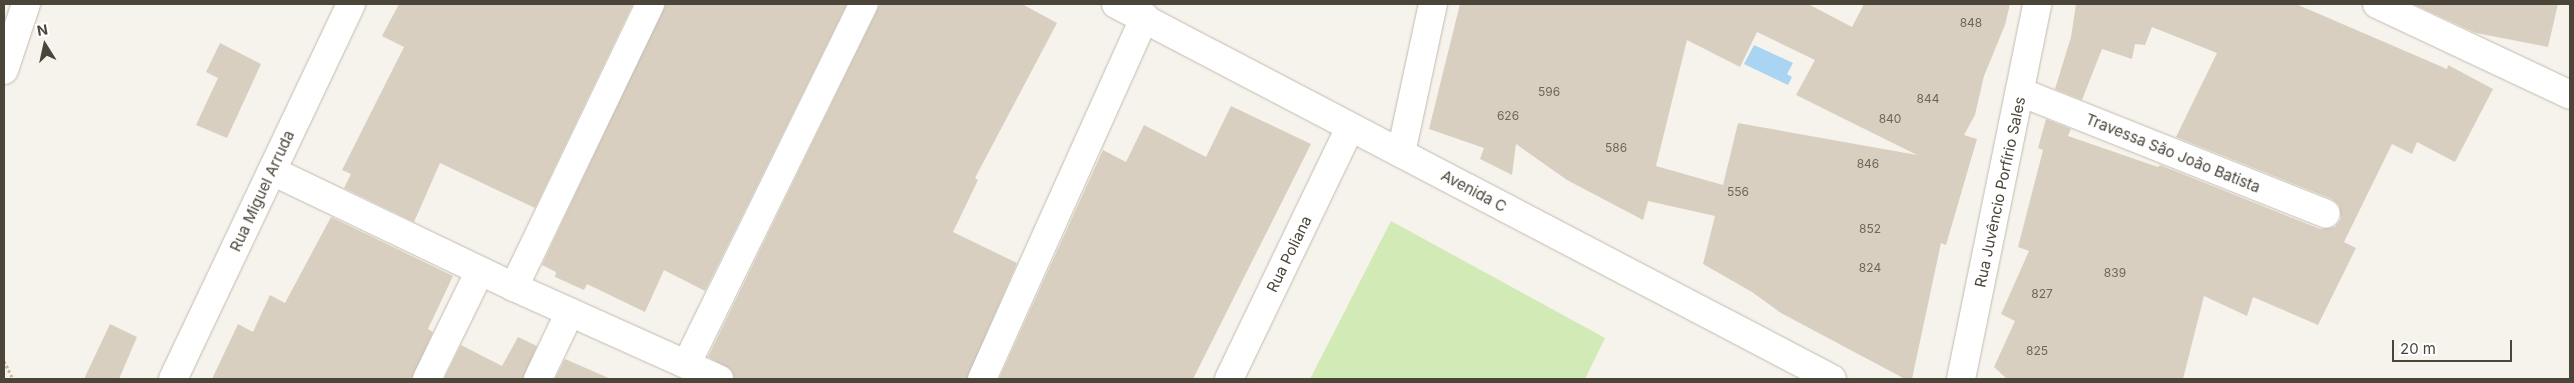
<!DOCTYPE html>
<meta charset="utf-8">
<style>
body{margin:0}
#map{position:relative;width:2574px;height:383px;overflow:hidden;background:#f6f3ec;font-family:Inter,sans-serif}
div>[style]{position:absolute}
.green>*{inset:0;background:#d2eab5}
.water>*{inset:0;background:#a9d4f2}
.building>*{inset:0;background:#d8cfc1}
.path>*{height:3px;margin-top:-1.5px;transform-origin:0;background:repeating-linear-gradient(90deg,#c4b79f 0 2.5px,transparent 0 5px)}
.roads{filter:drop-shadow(0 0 1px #c2bbae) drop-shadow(0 0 1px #c2bbae)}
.minor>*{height:28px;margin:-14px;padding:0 14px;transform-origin:14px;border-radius:14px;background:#fff}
span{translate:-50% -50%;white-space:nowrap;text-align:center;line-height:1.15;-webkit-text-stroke:5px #fff;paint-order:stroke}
.number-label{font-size:12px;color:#6e675b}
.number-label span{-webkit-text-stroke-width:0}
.street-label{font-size:15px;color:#4b4439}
.frame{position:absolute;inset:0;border:5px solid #4b4439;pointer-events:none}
.north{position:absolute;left:20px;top:20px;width:50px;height:50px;-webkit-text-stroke:4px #fff;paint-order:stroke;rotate:350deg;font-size:14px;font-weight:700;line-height:20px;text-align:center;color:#4b4439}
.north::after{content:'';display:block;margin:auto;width:18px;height:22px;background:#4b4439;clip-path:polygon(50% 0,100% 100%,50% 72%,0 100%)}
.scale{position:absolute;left:2392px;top:340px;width:120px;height:22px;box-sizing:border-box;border:2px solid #4b4439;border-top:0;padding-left:6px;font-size:15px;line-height:18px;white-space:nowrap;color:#4b4439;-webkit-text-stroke:4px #fff;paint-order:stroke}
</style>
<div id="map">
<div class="green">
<div style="clip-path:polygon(1391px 221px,1605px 338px,1585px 379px,1310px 379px)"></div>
</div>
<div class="water">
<div style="clip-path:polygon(1754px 45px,1793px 63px,1787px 74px,1792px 77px,1788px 85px,1744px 64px)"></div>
</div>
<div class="building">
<div style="clip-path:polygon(399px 4px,633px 4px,535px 208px,440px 163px,414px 222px,344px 188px,351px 174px,342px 170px,404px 47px,382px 36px)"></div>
<div style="clip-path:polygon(665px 4px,847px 4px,705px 291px,664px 270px,645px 312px,587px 284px,584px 290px,555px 277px,556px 272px,542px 265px)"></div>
<div style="clip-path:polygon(880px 4px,1022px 4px,1057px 23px,975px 178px,978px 180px,953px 232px,1017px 263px,967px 379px,734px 379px,731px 370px,708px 357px)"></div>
<div style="clip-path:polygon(evenodd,1460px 4px,1808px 4px,1852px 27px,1864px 4px,2010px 4px,2005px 25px,1984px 76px,1975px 115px,1964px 135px,1977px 139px,1946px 245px,1941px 243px,1912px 379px,1905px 379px,1781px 313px,1752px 292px,1703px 264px,1715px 216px,1648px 201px,1643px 220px,1567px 180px,1516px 144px,1512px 175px,1480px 159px,1484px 148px,1429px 129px,1460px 4px,1757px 32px,1815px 60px,1796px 95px,1917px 155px,1738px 123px,1723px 185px,1656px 166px,1687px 40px,1740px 67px,1757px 32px)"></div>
<div style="clip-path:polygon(2076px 4px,2296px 4px,2447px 69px,2448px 65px,2493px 89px,2455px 162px,2417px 142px,2412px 154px,2392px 144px,2344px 242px,2356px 248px,2318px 325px,2253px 297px,2247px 316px,2204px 296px,2183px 379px,2007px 379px,1994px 367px,2015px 321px,2001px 314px,2029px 251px,2018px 247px,2043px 150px,2038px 148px,2046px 119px,2071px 129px,2068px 136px,2158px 167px,2160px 165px,2320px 229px,2335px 227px,2341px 219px,2339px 205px,2332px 199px,2176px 137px,2217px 53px,2152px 27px,2145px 45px,2135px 44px,2132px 59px,2102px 49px,2082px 100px,2055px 89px,2071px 37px)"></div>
<div style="clip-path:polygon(2413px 4px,2558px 4px,2548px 47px,2476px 33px)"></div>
<div style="clip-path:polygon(220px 43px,261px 64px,227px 138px,196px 125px,218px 78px,206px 72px)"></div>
<div style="clip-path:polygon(1231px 106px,1311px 144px,1193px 379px,999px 379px,1103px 150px,1126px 162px,1144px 125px,1206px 157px)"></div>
<div style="clip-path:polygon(331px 217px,453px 276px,428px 329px,433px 332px,412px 379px,212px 379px,238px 324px,253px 332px,270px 295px,285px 303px)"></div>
<div style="clip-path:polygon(110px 324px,137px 337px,119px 379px,84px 379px)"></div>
<div style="clip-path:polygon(518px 337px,537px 346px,523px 379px,444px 379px,461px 345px,502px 366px)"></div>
<div style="clip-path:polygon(565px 359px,611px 379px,555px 379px)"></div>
</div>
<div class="path">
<div style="left:4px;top:361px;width:20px;rotate:63deg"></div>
</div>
<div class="roads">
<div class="minor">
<div style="left:1116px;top:4px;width:808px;rotate:27.64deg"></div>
<div style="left:2377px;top:4px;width:213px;rotate:25.2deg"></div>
<div style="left:4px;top:70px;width:70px;rotate:-71.6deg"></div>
<div style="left:2020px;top:92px;width:329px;rotate:21.7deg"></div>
<div style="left:1401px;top:153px;width:152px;rotate:-77.9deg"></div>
<div style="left:272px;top:171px;width:268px;rotate:25.6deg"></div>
<div style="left:514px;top:287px;width:225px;rotate:24.2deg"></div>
<div style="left:514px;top:287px;width:314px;rotate:-64.3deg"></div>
<div style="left:687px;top:363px;width:400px;rotate:-63.8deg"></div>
<div style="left:173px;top:379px;width:415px;rotate:-64.6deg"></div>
<div style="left:427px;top:379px;width:120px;rotate:-63.9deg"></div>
<div style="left:538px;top:379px;width:74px;rotate:-64.5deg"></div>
<div style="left:982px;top:379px;width:397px;rotate:-65.8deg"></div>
<div style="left:1229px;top:379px;width:279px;rotate:-64.3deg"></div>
<div style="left:1961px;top:379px;width:383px;rotate:-78.5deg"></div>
</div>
</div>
<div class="number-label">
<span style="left:1971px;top:23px">848</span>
<span style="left:1549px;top:92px">596</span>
<span style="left:1928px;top:99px">844</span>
<span style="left:1508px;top:116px">626</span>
<span style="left:1890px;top:119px">840</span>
<span style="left:1616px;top:148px">586</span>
<span style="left:1868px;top:164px">846</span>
<span style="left:1738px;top:192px">556</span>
<span style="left:1870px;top:229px">852</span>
<span style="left:1870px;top:268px">824</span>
<span style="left:2115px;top:273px">839</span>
<span style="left:2042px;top:294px">827</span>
<span style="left:2037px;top:351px">825</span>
</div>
<div class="street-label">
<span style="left:2173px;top:153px;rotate:22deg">Travessa São João Batista</span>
<span style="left:262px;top:191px;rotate:-65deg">Rua Miguel Arruda</span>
<span style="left:1474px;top:191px;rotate:28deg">Avenida C</span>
<span style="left:2000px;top:192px;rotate:-78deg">Rua Juvêncio Porfírio Sales</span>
<span style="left:1289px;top:254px;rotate:-64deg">Rua Poliana</span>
</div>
<div class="frame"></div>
<div class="north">N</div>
<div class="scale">20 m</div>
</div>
